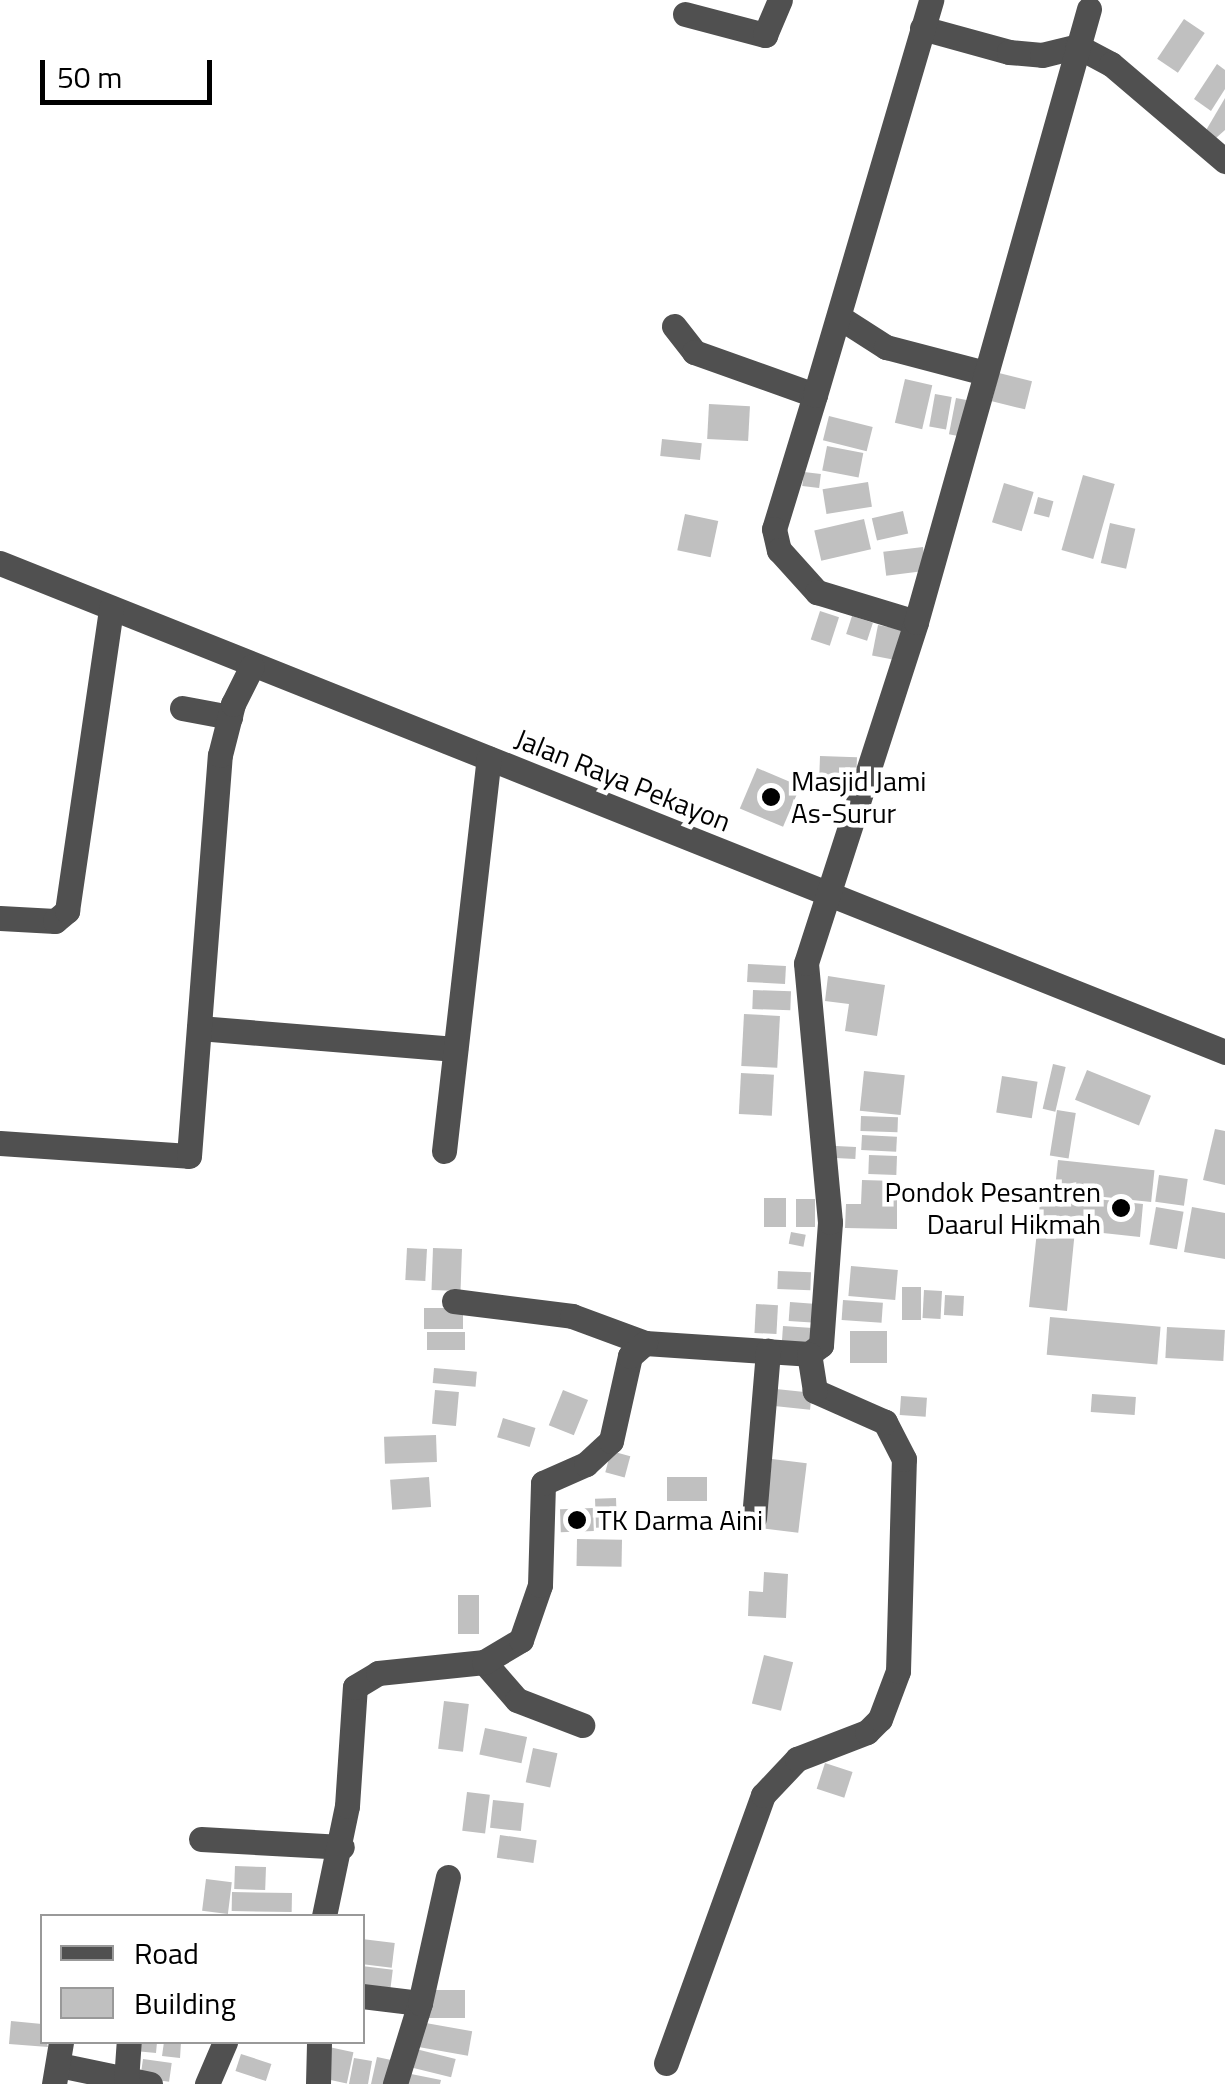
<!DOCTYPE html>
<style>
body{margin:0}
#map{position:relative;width:1225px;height:2084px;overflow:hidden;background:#fff;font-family:"Titillium Web",sans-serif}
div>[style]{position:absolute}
.building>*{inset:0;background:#c0c0c0;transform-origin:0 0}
.minor>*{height:25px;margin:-12.5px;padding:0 12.5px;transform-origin:12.5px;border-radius:12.5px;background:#505050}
.dots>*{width:28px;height:28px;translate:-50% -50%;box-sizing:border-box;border:5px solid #fff;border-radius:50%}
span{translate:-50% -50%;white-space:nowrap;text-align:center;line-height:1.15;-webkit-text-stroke:9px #fff;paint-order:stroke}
.street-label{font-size:28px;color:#000}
.poi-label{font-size:28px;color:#000}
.left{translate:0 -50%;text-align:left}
.right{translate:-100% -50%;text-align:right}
.legend{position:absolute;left:40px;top:1914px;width:325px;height:130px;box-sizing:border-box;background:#fff;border:2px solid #999;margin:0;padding:12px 18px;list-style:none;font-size:30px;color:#000}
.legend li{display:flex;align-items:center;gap:20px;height:50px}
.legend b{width:50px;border:2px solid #999}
.scale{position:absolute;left:40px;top:60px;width:172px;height:45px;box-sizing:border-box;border:5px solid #000;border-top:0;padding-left:12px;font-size:30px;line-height:35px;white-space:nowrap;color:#000;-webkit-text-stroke:8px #fff;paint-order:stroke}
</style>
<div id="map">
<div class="building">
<div style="left:1184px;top:19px;width:25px;height:48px;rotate:34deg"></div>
<div style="clip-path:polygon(1217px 64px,1225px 70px,1225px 89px,1211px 111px,1194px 99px)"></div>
<div style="clip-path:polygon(1225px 98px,1225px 130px,1216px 138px,1205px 132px)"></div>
<div style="left:999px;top:373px;width:34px;height:29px;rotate:14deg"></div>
<div style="left:905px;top:379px;width:28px;height:45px;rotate:13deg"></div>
<div style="left:935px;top:394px;width:17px;height:33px;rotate:10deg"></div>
<div style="left:956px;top:398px;width:16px;height:37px;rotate:11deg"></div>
<div style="left:709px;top:404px;width:41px;height:35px;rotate:3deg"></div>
<div style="left:829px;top:416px;width:45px;height:25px;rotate:14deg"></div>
<div style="left:662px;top:439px;width:40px;height:17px;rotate:6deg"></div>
<div style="left:827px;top:446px;width:37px;height:25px;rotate:11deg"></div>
<div style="left:804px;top:472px;width:17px;height:14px;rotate:7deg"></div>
<div style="left:1083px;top:475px;width:33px;height:78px;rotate:16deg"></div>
<div style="left:868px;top:482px;width:25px;height:46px;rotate:81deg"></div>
<div style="left:1004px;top:483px;width:31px;height:41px;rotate:17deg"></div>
<div style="left:1038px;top:497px;width:16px;height:17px;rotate:15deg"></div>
<div style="left:903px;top:511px;width:23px;height:32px;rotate:77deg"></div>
<div style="left:685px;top:514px;width:34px;height:37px;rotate:12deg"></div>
<div style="left:864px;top:519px;width:31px;height:51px;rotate:77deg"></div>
<div style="left:1110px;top:523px;width:26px;height:41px;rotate:13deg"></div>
<div style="left:923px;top:547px;width:24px;height:40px;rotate:83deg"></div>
<div style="left:820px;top:611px;width:20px;height:30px;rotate:18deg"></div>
<div style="left:852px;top:616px;width:22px;height:19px;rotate:18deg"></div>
<div style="left:878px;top:625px;width:25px;height:31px;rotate:11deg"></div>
<div style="left:820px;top:756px;width:37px;height:31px;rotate:2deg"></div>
<div style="left:757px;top:768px;width:47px;height:44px;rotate:23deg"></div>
<div style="left:748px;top:964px;width:38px;height:18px;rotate:3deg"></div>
<div style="clip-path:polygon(828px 976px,885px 985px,877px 1036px,845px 1031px,849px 1004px,825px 1001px)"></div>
<div style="left:753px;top:990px;width:38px;height:19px;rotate:2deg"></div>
<div style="left:744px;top:1014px;width:36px;height:52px;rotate:3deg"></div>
<div style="left:1053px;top:1064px;width:13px;height:46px;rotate:13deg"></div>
<div style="left:1087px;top:1070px;width:69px;height:32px;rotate:22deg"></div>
<div style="left:864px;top:1071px;width:41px;height:40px;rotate:6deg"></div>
<div style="left:741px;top:1073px;width:33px;height:41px;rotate:3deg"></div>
<div style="left:1002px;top:1076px;width:36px;height:37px;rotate:9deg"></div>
<div style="left:1057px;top:1110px;width:19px;height:46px;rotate:9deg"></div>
<div style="left:861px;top:1116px;width:37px;height:15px;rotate:2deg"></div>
<div style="clip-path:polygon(1215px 1129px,1225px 1131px,1225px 1185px,1203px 1180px)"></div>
<div style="left:862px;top:1135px;width:35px;height:15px;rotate:3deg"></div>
<div style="left:836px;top:1146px;width:20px;height:12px;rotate:3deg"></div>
<div style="left:869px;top:1155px;width:28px;height:19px;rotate:2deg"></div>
<div style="left:1058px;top:1160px;width:97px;height:32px;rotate:6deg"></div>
<div style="left:1159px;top:1175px;width:29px;height:27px;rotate:8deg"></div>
<div style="clip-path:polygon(862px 1180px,897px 1181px,897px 1229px,845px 1228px,846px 1204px,861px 1204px)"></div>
<div style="clip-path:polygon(1041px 1193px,1143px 1204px,1140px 1237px,1075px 1230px,1067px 1311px,1029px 1307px)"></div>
<div style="left:764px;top:1198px;width:22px;height:29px"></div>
<div style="left:796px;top:1199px;width:19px;height:28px"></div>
<div style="left:1156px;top:1207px;width:28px;height:38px;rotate:10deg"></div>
<div style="clip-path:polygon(1192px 1207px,1225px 1213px,1225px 1259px,1184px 1252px)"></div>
<div style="left:791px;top:1232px;width:15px;height:12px;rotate:11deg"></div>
<div style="left:407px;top:1248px;width:20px;height:32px;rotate:3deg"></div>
<div style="left:433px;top:1248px;width:29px;height:42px;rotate:2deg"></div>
<div style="left:851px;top:1266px;width:47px;height:30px;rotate:5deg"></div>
<div style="left:778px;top:1271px;width:33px;height:18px;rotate:2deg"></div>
<div style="left:902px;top:1287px;width:19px;height:33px"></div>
<div style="left:924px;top:1290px;width:18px;height:28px;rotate:3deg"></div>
<div style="left:945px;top:1295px;width:19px;height:20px;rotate:3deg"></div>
<div style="left:843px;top:1300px;width:40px;height:20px;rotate:4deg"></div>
<div style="left:790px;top:1302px;width:27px;height:19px;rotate:4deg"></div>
<div style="left:756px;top:1304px;width:22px;height:29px;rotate:3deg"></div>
<div style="left:463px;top:1308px;width:21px;height:39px;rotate:90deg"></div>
<div style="left:1050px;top:1317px;width:111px;height:38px;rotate:5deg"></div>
<div style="left:783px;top:1326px;width:30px;height:22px;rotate:4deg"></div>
<div style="left:1167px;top:1327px;width:58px;height:31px;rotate:3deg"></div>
<div style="left:850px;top:1331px;width:37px;height:32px"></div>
<div style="left:465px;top:1332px;width:18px;height:38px;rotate:90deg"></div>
<div style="left:434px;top:1368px;width:43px;height:15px;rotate:5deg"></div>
<div style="left:776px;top:1389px;width:36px;height:17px;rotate:6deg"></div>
<div style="left:435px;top:1390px;width:24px;height:34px;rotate:5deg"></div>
<div style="left:563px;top:1390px;width:27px;height:38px;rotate:22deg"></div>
<div style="left:1092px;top:1394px;width:44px;height:18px;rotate:4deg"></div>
<div style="left:901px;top:1396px;width:26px;height:19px;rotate:4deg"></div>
<div style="left:503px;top:1418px;width:34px;height:20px;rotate:17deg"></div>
<div style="left:436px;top:1435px;width:27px;height:52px;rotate:88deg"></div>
<div style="left:611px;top:1451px;width:20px;height:22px;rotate:15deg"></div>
<div style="left:772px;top:1459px;width:35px;height:70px;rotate:7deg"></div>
<div style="left:429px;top:1477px;width:30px;height:39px;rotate:86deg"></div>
<div style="left:667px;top:1477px;width:40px;height:24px"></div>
<div style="left:616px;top:1498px;width:29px;height:21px;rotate:88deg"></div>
<div style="left:593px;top:1508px;width:23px;height:33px;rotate:88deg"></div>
<div style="left:577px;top:1539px;width:45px;height:27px;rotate:1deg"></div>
<div style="clip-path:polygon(764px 1572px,788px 1574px,786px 1618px,748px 1616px,749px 1591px,763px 1592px)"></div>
<div style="left:458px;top:1595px;width:21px;height:39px"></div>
<div style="left:764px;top:1655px;width:30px;height:50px;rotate:14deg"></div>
<div style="left:444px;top:1701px;width:25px;height:48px;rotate:7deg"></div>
<div style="left:485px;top:1728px;width:43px;height:27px;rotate:12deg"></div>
<div style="left:533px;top:1748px;width:25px;height:35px;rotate:12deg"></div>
<div style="left:825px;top:1763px;width:29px;height:27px;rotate:18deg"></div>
<div style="left:467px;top:1792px;width:23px;height:39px;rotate:7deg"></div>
<div style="left:493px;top:1800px;width:31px;height:28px;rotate:6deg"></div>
<div style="left:500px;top:1835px;width:37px;height:23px;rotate:8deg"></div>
<div style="left:235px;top:1866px;width:31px;height:23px;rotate:2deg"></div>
<div style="left:206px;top:1879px;width:26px;height:32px;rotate:7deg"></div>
<div style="left:232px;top:1892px;width:60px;height:19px;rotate:1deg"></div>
<div style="left:362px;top:1939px;width:33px;height:25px;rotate:7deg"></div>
<div style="left:362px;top:1966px;width:31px;height:27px;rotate:7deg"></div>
<div style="left:426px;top:1990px;width:39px;height:28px"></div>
<div style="clip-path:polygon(11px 2021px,42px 2024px,48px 2047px,9px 2044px)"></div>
<div style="left:420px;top:2022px;width:53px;height:25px;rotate:10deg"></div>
<div style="clip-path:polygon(136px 2042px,157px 2042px,156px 2053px,135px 2051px)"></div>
<div style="clip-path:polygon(164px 2042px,181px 2042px,180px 2058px,162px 2056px)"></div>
<div style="left:329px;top:2047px;width:25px;height:32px;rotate:12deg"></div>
<div style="left:412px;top:2048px;width:45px;height:19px;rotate:14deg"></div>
<div style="left:241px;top:2054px;width:32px;height:18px;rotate:18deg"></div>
<div style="clip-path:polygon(377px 2057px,396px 2061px,391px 2084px,371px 2084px)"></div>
<div style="clip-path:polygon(354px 2058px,372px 2061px,368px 2084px,349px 2084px)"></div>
<div style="left:143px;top:2059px;width:29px;height:19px;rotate:8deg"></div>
<div style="clip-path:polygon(406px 2073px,441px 2080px,440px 2084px,403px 2084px)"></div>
</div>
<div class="minor">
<div style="left:685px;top:14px;width:83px;rotate:14.7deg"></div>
<div style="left:765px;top:35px;width:38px;rotate:-67deg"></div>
<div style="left:922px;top:28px;width:90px;rotate:15.4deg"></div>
<div style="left:1009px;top:52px;width:33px;rotate:5deg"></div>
<div style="left:1042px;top:55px;width:36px;rotate:-14deg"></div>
<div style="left:1077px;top:46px;width:38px;rotate:28deg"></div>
<div style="left:1111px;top:64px;width:150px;rotate:40.4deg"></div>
<div style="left:839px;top:317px;width:56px;rotate:32.6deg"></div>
<div style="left:886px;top:347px;width:102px;rotate:14.7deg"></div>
<div style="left:674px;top:326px;width:33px;rotate:52deg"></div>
<div style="left:694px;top:352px;width:128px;rotate:19.6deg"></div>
<div style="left:815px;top:395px;width:140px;rotate:107deg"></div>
<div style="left:774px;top:529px;width:22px;rotate:77deg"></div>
<div style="left:779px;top:550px;width:57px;rotate:47.9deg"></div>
<div style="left:817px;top:592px;width:103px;rotate:16.9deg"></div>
<div style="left:815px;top:395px;width:412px;rotate:-73.6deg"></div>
<div style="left:0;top:563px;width:1319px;rotate:21.76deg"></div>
<div style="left:182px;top:708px;width:49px;rotate:10.6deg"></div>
<div style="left:0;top:918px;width:55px;rotate:3.1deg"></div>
<div style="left:55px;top:921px;width:16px;rotate:-40deg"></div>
<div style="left:67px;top:911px;width:306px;rotate:-81.7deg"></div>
<div style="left:199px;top:1028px;width:257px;rotate:4.7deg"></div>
<div style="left:0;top:1143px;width:189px;rotate:3.9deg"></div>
<div style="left:189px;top:1156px;width:402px;rotate:-85.6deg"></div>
<div style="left:220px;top:755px;width:53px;rotate:-75.7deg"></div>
<div style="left:233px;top:704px;width:42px;rotate:-63.4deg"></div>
<div style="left:444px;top:1151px;width:395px;rotate:-83.5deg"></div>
<div style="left:454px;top:1301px;width:119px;rotate:7.2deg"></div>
<div style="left:572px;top:1316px;width:78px;rotate:20.3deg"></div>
<div style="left:645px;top:1343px;width:164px;rotate:3.8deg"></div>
<div style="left:809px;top:1354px;width:15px;rotate:-37deg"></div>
<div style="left:821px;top:1345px;width:123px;rotate:-85.8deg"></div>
<div style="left:830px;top:1222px;width:260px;rotate:-95.3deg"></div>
<div style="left:806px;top:963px;width:358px;rotate:-72.1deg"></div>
<div style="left:916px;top:622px;width:637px;rotate:-74.24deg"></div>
<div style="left:754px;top:1518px;width:168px;rotate:-85.2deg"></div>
<div style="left:484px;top:1662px;width:50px;rotate:49deg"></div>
<div style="left:517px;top:1700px;width:70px;rotate:21deg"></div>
<div style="left:201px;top:1839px;width:141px;rotate:3.2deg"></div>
<div style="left:324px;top:1916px;width:112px;rotate:-78.2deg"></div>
<div style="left:347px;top:1806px;width:119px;rotate:-86.2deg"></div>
<div style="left:355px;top:1687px;width:27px;rotate:-31deg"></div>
<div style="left:378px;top:1673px;width:107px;rotate:-5.9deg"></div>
<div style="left:484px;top:1662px;width:43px;rotate:-30.7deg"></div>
<div style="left:521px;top:1640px;width:58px;rotate:-70.9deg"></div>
<div style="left:540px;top:1585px;width:102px;rotate:-88.3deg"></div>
<div style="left:543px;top:1483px;width:47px;rotate:-23.8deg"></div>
<div style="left:586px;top:1464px;width:34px;rotate:-43deg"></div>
<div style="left:611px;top:1441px;width:87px;rotate:-77.4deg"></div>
<div style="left:630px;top:1356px;width:20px;rotate:-41deg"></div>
<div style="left:362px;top:1996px;width:58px;rotate:6.9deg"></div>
<div style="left:420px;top:2003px;width:85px;rotate:107.2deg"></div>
<div style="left:420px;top:2003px;width:129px;rotate:-77.5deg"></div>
<div style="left:666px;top:2063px;width:285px;rotate:-70.1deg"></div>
<div style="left:763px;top:1795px;width:50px;rotate:-46.6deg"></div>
<div style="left:797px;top:1759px;width:75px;rotate:-21.1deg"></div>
<div style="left:867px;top:1732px;width:18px;rotate:-45deg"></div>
<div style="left:880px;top:1719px;width:51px;rotate:-69.4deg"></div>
<div style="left:898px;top:1671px;width:212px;rotate:-88.4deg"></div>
<div style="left:904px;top:1459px;width:42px;rotate:-117.2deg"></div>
<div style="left:885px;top:1422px;width:77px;rotate:-156.1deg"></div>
<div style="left:815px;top:1391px;width:37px;rotate:-99deg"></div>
<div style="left:59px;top:2065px;width:93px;rotate:11.8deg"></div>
<div style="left:126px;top:2081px;width:39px;rotate:-86deg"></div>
<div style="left:54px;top:2084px;width:43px;rotate:-80.5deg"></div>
<div style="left:207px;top:2084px;width:46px;rotate:-66.8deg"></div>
<div style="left:318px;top:2084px;width:42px;rotate:-88.6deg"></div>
</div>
<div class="dots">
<div style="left:771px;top:797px;background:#000"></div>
<div style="left:1121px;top:1208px;background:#000"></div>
<div style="left:577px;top:1520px;background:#000"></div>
</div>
<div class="street-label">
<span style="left:623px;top:780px;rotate:22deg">Jalan Raya Pekayon</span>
</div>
<div class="poi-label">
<span class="left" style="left:791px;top:797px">Masjid Jami<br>As-Surur</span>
<span class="right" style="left:1101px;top:1208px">Pondok Pesantren<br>Daarul Hikmah</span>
<span class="left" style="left:597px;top:1520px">TK Darma Aini</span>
</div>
<ul class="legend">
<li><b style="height:12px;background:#505050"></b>Road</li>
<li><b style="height:28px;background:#c0c0c0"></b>Building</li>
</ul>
<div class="scale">50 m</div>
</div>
